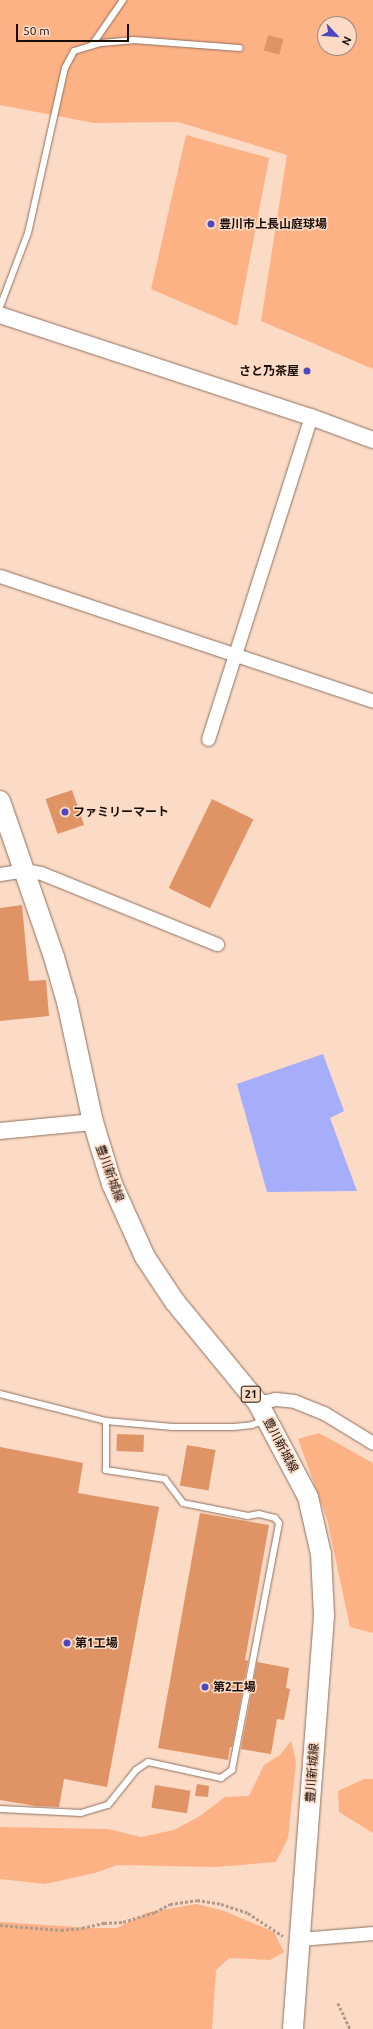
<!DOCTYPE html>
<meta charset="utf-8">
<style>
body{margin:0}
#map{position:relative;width:373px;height:2029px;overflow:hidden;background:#fbdac6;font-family:Ubuntu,"Noto Sans JP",sans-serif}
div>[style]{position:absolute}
.green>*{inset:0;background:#fdb285}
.water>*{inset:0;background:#a6adfa}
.building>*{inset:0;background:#e09465;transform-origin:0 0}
.path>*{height:2.5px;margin-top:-1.25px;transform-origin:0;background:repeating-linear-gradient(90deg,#b49a8a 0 3px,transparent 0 5px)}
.roads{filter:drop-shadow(0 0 1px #8d705e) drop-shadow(0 0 1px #8d705e)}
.service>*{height:6px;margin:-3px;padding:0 3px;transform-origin:3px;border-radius:3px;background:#fff}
.minor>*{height:13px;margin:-6.5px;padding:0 6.5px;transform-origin:6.5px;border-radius:6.5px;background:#fff}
.tertiary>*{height:16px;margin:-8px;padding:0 8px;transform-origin:8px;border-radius:8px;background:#fff}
.primary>*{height:20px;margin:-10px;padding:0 10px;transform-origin:10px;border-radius:10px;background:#fff}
.dots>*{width:11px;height:11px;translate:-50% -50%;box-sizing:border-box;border:2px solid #fbdac6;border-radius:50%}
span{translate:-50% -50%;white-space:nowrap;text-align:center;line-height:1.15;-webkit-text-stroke:3px #fbdac6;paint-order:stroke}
.shield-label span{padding:1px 3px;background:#fbdac6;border:1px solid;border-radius:3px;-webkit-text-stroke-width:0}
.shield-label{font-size:11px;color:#190e07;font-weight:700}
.poi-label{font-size:12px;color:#190e07;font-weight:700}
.left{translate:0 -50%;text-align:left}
.right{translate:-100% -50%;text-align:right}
.street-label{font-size:12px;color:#190e07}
.north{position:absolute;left:317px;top:16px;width:40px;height:40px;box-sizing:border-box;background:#fbdac6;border:1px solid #a1887a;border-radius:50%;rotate:116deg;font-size:11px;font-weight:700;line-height:16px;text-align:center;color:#190e07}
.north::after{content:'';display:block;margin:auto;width:14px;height:18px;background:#4e47be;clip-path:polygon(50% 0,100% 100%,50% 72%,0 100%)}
.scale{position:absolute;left:16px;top:24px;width:113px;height:18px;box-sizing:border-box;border:2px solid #190e07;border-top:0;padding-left:5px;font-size:12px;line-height:14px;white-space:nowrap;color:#190e07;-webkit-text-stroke:3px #fbdac6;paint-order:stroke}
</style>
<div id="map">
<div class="green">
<div style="clip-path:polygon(evenodd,0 0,373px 0,373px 369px,261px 321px,287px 155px,178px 122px,94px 123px,0 105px,0 0,325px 24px,349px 24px,349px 48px,325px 48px,325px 24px)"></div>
<div style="clip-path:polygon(186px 135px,269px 158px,237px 326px,151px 289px)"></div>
<div style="clip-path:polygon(319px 1433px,373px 1463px,373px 1633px,350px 1627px,327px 1519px,298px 1439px)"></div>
<div style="clip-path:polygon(291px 1741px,296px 1762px,288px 1838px,276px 1862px,215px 1867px,117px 1865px,95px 1873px,45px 1884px,0 1879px,0 1827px,108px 1829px,141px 1837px,174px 1830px,200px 1816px,225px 1797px,249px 1796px,264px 1765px,280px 1755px)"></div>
<div style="clip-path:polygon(364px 1779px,373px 1779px,373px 1833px,339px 1812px,338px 1791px)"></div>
<div style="clip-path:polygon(197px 1904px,224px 1911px,274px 1932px,284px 1952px,270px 1960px,229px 1958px,216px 1970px,212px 2029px,0 2029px,0 1922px,90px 1928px,117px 1928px,149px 1912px)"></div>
</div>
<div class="water">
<div style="clip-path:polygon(323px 1054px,344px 1111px,330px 1118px,357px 1191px,267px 1192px,237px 1084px)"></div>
</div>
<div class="building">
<div style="left:268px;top:35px;width:16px;height:16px;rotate:15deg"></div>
<div style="left:72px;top:790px;width:37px;height:28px;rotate:71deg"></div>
<div style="left:212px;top:799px;width:46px;height:99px;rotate:26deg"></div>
<div style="clip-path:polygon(22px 905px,29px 981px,46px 980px,49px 1016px,0 1021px,0 908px)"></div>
<div style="left:117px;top:1434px;width:27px;height:17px;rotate:2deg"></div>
<div style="left:187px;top:1445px;width:29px;height:41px;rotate:10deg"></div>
<div style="clip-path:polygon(0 1447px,83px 1463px,78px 1493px,159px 1507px,107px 1787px,64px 1779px,59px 1807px,36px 1806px,0 1800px)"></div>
<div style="clip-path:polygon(200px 1513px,269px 1525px,245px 1660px,248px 1661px,232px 1747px,230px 1747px,228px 1760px,158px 1748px)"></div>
<div style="clip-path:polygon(257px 1662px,289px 1668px,286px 1688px,290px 1689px,284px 1720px,277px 1719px,271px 1754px,241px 1749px)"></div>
<div style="clip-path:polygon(197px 1784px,209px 1786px,208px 1797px,195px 1796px)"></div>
<div style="left:155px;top:1785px;width:36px;height:23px;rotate:9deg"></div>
</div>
<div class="path">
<div style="left:0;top:1925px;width:61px;rotate:4.7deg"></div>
<div style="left:61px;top:1930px;width:21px;rotate:-5deg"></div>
<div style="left:82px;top:1928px;width:23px;rotate:-13deg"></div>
<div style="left:104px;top:1923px;width:19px;rotate:-3deg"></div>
<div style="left:123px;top:1922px;width:34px;rotate:-17deg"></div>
<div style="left:155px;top:1912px;width:17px;rotate:-28deg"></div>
<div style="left:170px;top:1904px;width:27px;rotate:-8deg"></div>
<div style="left:197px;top:1900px;width:24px;rotate:9deg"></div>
<div style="left:221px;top:1904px;width:28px;rotate:18deg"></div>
<div style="left:248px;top:1913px;width:42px;rotate:33.3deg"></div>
<div style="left:338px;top:2003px;width:29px;rotate:65deg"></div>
</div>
<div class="roads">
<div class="service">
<div style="left:92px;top:45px;width:55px;rotate:-55.4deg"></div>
<div style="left:0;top:307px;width:79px;rotate:-69.3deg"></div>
<div style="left:28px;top:233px;width:169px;rotate:-77.4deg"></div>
<div style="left:65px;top:68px;width:19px;rotate:-62deg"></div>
<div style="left:74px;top:51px;width:28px;rotate:-17deg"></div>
<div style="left:101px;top:43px;width:32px;rotate:-5deg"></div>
<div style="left:133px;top:40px;width:107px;rotate:4.3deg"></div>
<div style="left:0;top:1394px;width:109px;rotate:14.3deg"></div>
<div style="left:106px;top:1421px;width:67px;rotate:5.1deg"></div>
<div style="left:173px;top:1427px;width:61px"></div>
<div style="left:234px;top:1427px;width:18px;rotate:-6deg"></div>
<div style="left:252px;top:1425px;width:13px;rotate:-23deg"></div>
<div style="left:0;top:1809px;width:81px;rotate:2.8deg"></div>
<div style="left:81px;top:1813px;width:28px;rotate:-17deg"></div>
<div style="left:108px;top:1805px;width:45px;rotate:-51.3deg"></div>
<div style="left:136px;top:1770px;width:14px;rotate:-34deg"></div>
<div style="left:148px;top:1762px;width:75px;rotate:12.4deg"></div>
<div style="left:221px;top:1778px;width:14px;rotate:-36deg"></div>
<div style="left:232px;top:1770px;width:251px;rotate:-79.2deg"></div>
<div style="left:279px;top:1523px;width:6px;rotate:-129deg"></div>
<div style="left:275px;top:1518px;width:16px;rotate:-166deg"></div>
<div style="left:259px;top:1514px;width:11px;rotate:170deg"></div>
<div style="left:248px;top:1516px;width:66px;rotate:-168.7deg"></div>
<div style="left:183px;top:1503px;width:30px;rotate:-127deg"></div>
<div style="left:165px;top:1479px;width:60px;rotate:-171.3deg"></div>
<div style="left:106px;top:1470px;width:49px;rotate:-90deg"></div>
</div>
<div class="minor">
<div style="left:0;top:576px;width:393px;rotate:18.5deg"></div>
<div style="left:208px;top:739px;width:338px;rotate:-72.3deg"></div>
<div style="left:0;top:874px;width:24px;rotate:-9deg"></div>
<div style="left:24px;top:870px;width:17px;rotate:10deg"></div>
<div style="left:41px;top:873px;width:190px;rotate:22deg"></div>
<div style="left:258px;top:1403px;width:18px;rotate:-13deg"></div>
<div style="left:276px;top:1399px;width:18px;rotate:6deg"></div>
<div style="left:294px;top:1401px;width:32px;rotate:22deg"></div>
<div style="left:324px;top:1413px;width:57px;rotate:31.5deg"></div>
<div style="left:300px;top:1939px;width:73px;rotate:-4.7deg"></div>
</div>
<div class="tertiary">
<div style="left:0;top:315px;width:327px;rotate:18.2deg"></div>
<div style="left:311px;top:417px;width:66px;rotate:20.4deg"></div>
<div style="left:0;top:1131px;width:93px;rotate:-5.5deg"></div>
</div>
<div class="primary">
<div style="left:0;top:801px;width:165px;rotate:70.9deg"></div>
<div style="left:54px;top:957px;width:47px;rotate:73.9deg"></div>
<div style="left:67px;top:1002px;width:123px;rotate:77.8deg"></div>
<div style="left:93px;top:1122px;width:65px;rotate:73deg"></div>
<div style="left:112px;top:1184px;width:80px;rotate:65.7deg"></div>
<div style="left:145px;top:1257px;width:54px;rotate:56.3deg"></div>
<div style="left:175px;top:1302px;width:131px;rotate:50.6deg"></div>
<div style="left:258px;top:1403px;width:106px;rotate:62deg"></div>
<div style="left:308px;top:1497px;width:58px;rotate:77.2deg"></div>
<div style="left:321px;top:1554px;width:62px;rotate:87.2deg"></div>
<div style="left:324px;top:1616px;width:414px;rotate:94.3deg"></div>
</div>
</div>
<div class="dots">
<div style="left:211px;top:224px;background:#4e47be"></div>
<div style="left:307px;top:371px;background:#4e47be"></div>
<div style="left:65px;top:812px;background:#4e47be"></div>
<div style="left:67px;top:1643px;background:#4e47be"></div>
<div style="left:205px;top:1687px;background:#4e47be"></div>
</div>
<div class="shield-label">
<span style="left:251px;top:1394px">21</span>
</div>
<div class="poi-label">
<span class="left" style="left:219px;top:224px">豊川市上長山庭球場</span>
<span class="right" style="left:299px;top:371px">さと乃茶屋</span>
<span class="left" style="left:73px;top:812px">ファミリーマート</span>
<span class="left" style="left:75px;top:1643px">第1工場</span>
<span class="left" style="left:213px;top:1687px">第2工場</span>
</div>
<div class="street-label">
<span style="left:110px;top:1173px;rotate:70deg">豊川新城線</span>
<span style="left:281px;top:1445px;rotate:62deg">豊川新城線</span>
<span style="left:312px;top:1773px;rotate:-86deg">豊川新城線</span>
</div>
<div class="north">N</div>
<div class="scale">50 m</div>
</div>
